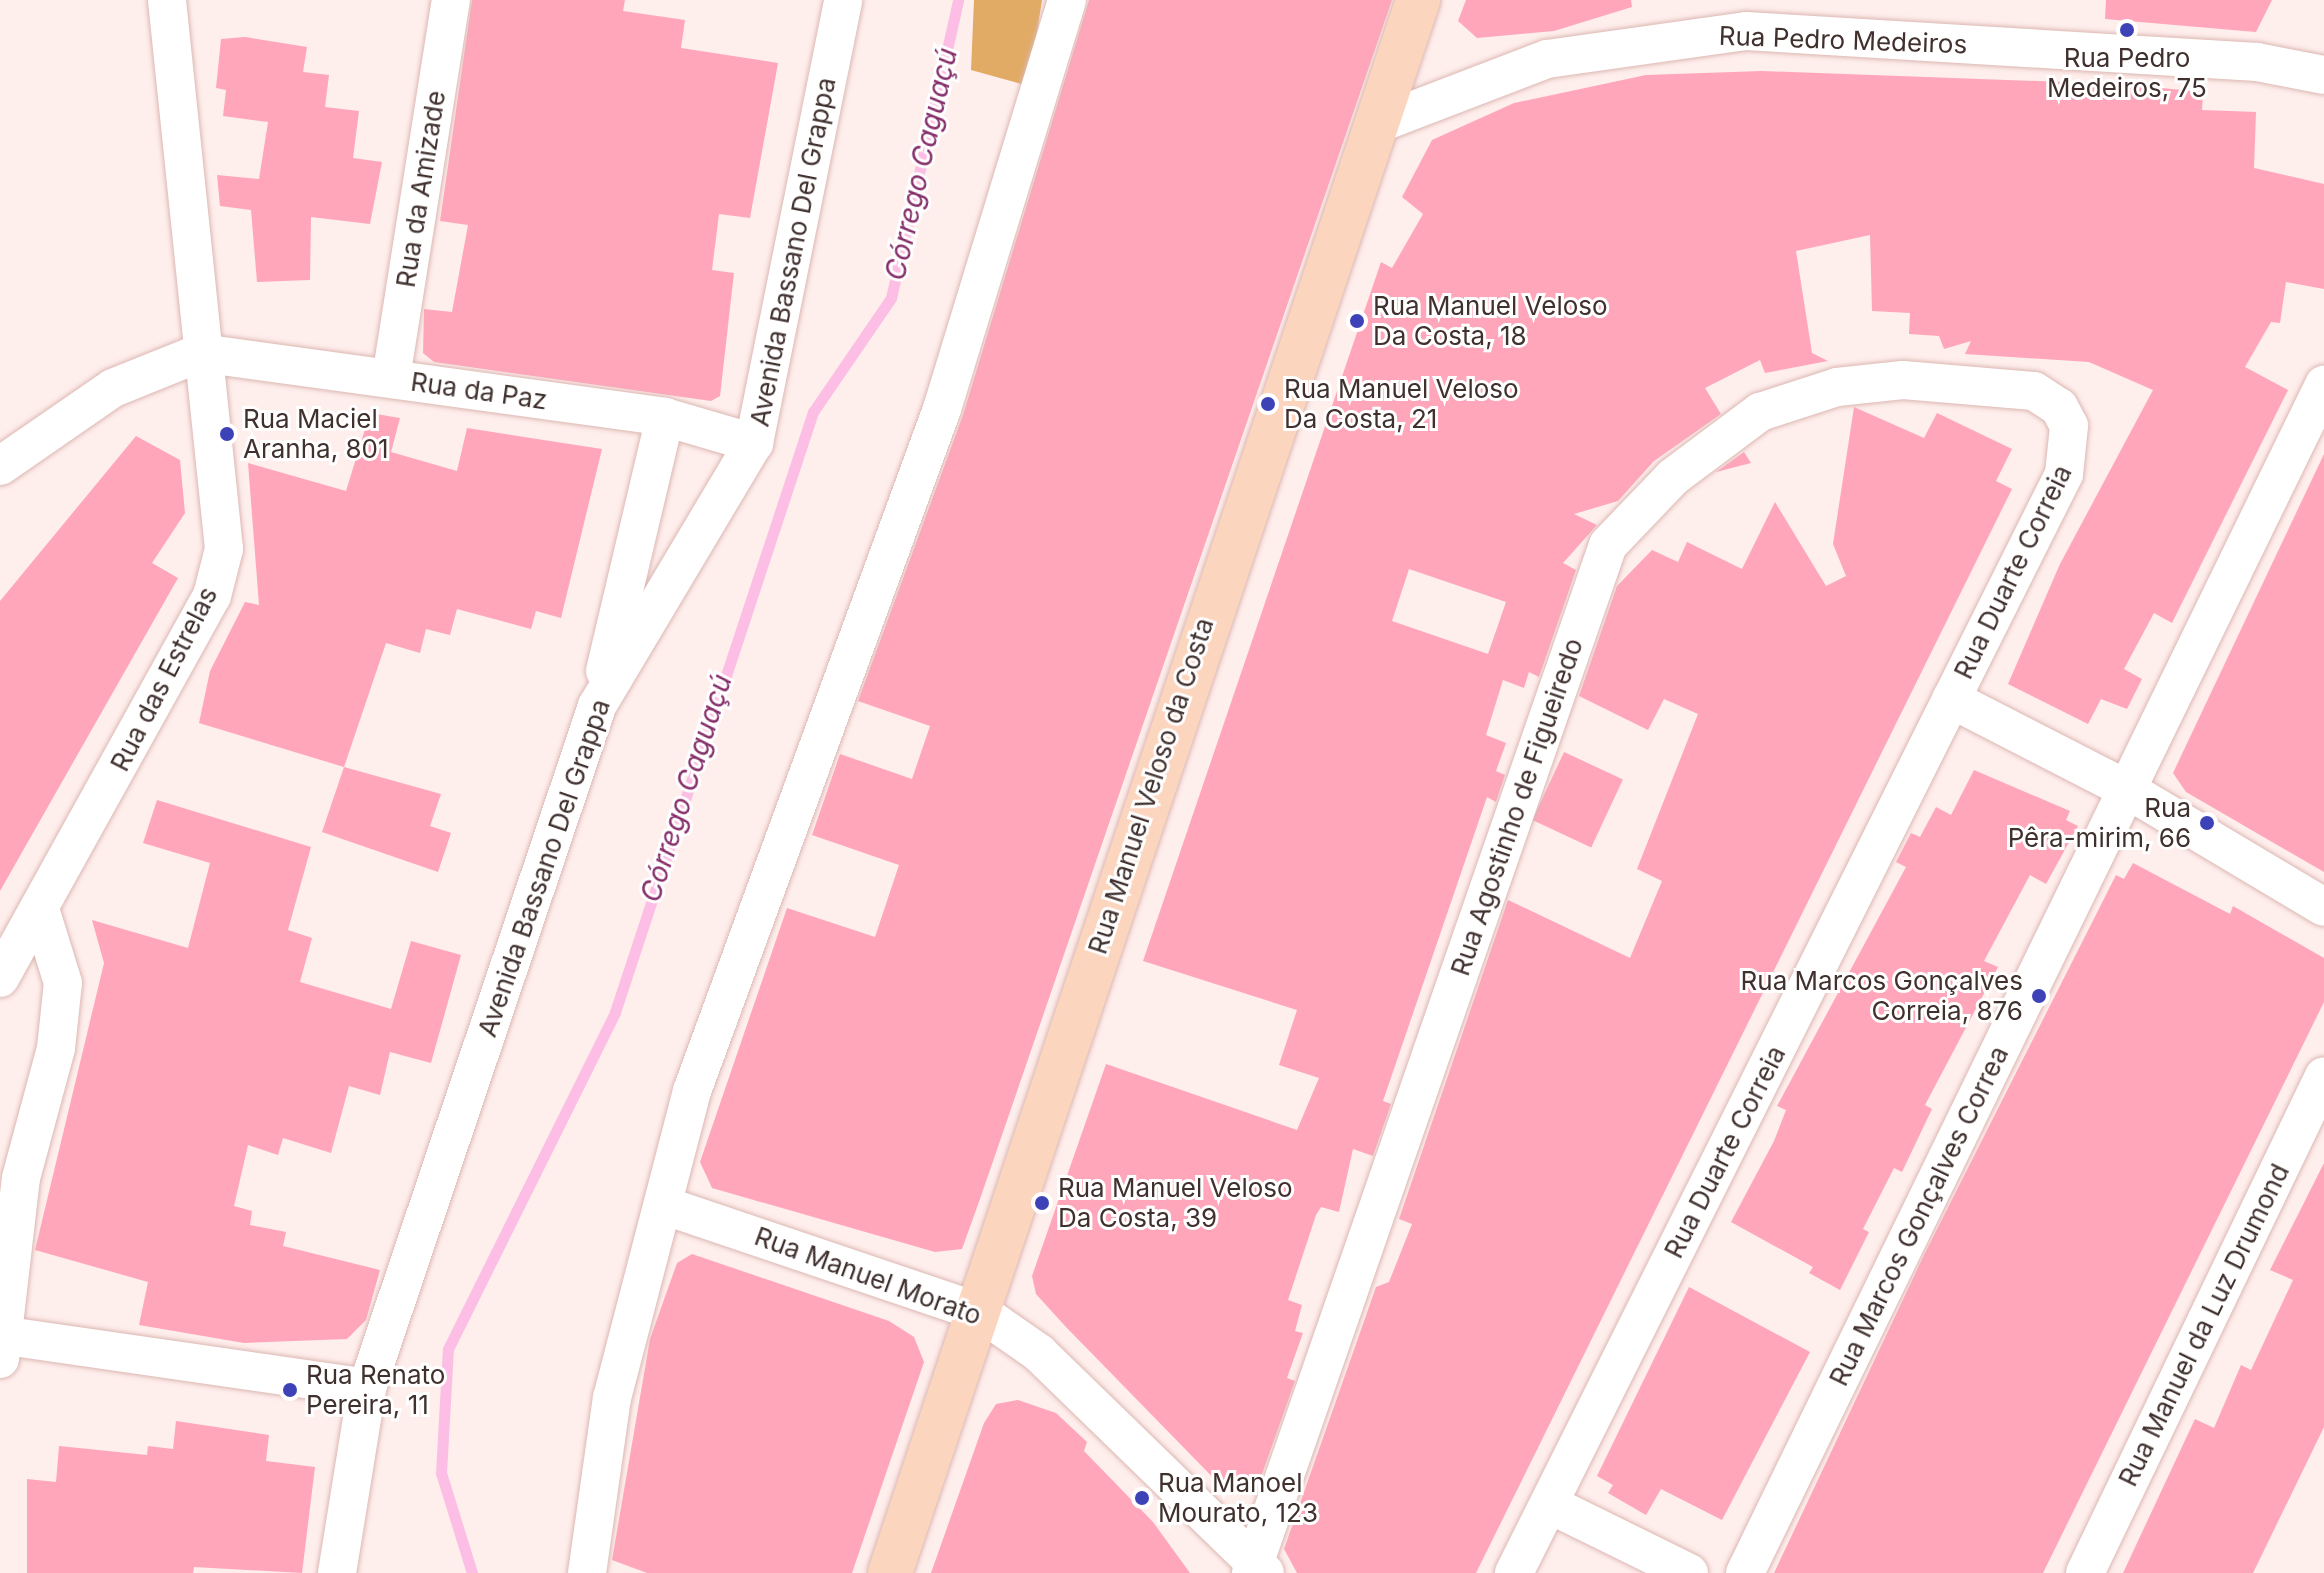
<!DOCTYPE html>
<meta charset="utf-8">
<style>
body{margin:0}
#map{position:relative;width:2324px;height:1573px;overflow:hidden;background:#feeeec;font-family:Inter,sans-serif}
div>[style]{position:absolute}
.forest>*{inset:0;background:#e1ab66}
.stream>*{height:11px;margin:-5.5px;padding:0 5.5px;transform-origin:5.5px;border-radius:5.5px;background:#fcbee4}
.building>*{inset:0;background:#ffa6bb;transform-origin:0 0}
.roads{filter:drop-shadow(0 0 2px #dcb7b2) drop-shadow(0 0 2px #dcb7b2)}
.minor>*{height:38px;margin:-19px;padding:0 19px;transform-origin:19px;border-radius:19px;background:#fff}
.major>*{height:44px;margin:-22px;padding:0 22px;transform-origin:22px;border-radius:22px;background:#fcd5bf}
.dots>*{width:22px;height:22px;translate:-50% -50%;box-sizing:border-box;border:4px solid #fff;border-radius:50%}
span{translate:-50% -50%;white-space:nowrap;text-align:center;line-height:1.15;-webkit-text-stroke:6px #fff;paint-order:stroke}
.street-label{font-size:26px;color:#40312f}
.poi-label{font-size:26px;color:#40312f}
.left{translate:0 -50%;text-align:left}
.right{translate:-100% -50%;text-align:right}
.water-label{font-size:28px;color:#852e6a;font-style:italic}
</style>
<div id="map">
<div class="forest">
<div style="clip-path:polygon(974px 0,1042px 0,1029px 86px,971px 70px)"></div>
</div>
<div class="stream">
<div style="left:472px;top:1573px;width:105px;rotate:-107.2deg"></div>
<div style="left:441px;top:1473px;width:124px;rotate:-86.8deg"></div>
<div style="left:448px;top:1349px;width:376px;rotate:-63.6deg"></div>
<div style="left:615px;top:1012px;width:632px;rotate:-71.74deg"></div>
<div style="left:813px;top:412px;width:138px;rotate:-55.6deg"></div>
<div style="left:891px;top:298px;width:305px;rotate:-77.3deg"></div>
</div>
<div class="building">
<div style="clip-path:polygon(472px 0,625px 0,623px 11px,685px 20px,681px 48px,778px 63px,750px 218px,719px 214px,712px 270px,734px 273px,720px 396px,711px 401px,434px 362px,423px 353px,424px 309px,452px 312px,468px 225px,440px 221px)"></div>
<div style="clip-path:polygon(1089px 0,1392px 0,980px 1199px,962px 1249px,935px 1252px,712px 1188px,700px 1162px,787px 908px,875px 937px,899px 865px,812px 835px,840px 754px,912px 779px,930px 726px,858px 701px,963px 415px)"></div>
<div style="clip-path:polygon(1466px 0,1631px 0,1632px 7px,1554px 31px,1477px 38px,1458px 21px)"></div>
<div style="clip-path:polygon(2106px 0,2272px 0,2256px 32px,2105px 19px)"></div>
<div style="clip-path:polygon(245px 37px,307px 47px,303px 72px,329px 75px,325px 107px,359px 111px,353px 158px,382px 162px,370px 224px,311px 217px,310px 280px,257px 282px,251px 210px,220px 206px,217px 175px,259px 179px,268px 122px,223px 116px,226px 90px,216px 88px,221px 39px)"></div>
<div style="clip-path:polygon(evenodd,1762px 71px,2120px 84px,2203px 92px,2202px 110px,2256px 112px,2254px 168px,2324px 184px,2324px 289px,2286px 282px,2280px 323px,2271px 322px,2245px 367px,2288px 390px,2172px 623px,2154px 613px,2124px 669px,2142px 679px,2127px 709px,2101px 699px,2088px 724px,2008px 684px,2060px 564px,2153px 390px,2089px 362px,1965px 354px,1971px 341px,1944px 349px,1939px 336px,1909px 334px,1910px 313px,1872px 311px,1870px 235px,1796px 251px,1812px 353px,1828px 361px,1765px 373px,1760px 360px,1705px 388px,1721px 414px,1654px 461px,1618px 501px,1574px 514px,1597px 525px,1563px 563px,1576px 570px,1539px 677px,1529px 672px,1524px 688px,1503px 680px,1486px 735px,1506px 743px,1496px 771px,1505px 775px,1496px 802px,1487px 797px,1383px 1101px,1391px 1104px,1373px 1156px,1353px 1149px,1339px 1212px,1321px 1207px,1316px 1215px,1288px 1300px,1302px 1305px,1295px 1331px,1303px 1333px,1287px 1378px,1295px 1381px,1260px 1480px,1230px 1495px,1065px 1326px,1036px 1294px,1032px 1276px,1106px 1064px,1297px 1130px,1319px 1078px,1279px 1065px,1297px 1010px,1143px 961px,1381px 262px,1392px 268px,1423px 214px,1402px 197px,1432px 140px,1514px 103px,1646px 75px,1762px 71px,1409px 569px,1506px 602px,1488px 654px,1392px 621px,1409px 569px)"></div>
<div style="clip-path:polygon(1854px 407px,1924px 438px,1937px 413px,2012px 449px,1996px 481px,2012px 489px,1476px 1573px,1297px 1573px,1284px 1549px,1376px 1287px,1389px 1282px,1412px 1224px,1399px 1219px,1508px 900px,1630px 958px,1662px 881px,1637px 869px,1698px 714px,1664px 699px,1648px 730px,1579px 696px,1617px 586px,1652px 550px,1678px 562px,1687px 542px,1742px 569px,1775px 502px,1826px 586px,1846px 576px,1833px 544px)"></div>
<div style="clip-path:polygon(370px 413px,400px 418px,391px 452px,457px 471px,467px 428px,602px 449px,561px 618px,536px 611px,531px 629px,457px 609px,450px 635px,426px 629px,420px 653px,386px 643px,344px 767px,441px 794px,430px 826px,451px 833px,438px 872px,322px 832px,344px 767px,199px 723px,210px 671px,245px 602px,259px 605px,248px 463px,346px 491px)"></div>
<div style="clip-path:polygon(136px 436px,180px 460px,185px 513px,152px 563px,178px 578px,0 891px,0 601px)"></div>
<div style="clip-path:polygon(1744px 452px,1751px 463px,1716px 472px)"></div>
<div style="clip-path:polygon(2324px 454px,2324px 872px,2186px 792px,2173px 773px)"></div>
<div style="left:1564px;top:752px;width:65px;height:75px;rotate:25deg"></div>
<div style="clip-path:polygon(1974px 770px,2070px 811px,2066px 820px,2078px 826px,2046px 884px,2030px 875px,1984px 961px,1998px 967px,1925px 1105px,1932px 1109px,1902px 1172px,1894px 1168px,1863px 1229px,1869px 1232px,1840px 1290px,1809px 1273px,1813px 1267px,1731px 1222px,1774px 1141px,1786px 1110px,1777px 1106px,1906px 867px,1896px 862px,1911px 833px,1920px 837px,1936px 807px,1951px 815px)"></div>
<div style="clip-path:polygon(157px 800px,311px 847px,288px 930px,312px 938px,300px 982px,391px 1009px,411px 941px,461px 955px,431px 1063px,390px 1052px,380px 1095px,349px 1086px,331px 1153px,283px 1138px,278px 1155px,248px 1145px,234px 1206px,252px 1211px,250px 1225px,286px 1232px,283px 1246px,380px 1270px,366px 1320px,347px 1339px,244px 1343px,139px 1325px,148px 1282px,35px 1250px,104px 963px,92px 920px,188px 948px,210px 863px,143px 843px)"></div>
<div style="clip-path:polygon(2133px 863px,2230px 914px,2233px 906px,2324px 958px,2324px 1002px,2043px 1573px,1774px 1573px,1924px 1255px,2116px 875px,2124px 879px)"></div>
<div style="clip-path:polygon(2324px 1163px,2324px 1427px,2253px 1573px,2123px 1573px,2195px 1419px,2214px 1428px,2241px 1365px,2251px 1370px,2293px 1280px,2270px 1270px)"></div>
<div style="clip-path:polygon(692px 1254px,889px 1321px,914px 1337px,924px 1362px,852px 1573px,647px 1573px,612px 1560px,650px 1339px,677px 1263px)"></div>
<div style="clip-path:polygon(1689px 1287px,1810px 1352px,1722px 1520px,1661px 1489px,1646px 1515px,1608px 1493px,1613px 1485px,1597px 1476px)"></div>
<div style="clip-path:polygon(1018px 1400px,1056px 1413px,1087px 1442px,1084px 1451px,1153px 1522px,1190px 1573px,931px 1573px,984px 1423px,996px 1404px)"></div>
<div style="clip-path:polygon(176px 1421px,269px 1435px,266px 1461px,315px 1467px,302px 1573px,194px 1567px,193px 1573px,27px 1573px,27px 1479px,56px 1482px,59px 1446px,147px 1455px,148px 1446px,173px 1449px)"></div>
</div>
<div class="roads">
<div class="minor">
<div style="left:1375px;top:125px;width:184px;rotate:-21deg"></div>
<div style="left:1547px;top:59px;width:201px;rotate:-8deg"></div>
<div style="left:1746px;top:31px;width:512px;rotate:3.47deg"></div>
<div style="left:2257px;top:62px;width:68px;rotate:11deg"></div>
<div style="left:391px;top:378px;width:383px;rotate:-81deg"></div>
<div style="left:0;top:466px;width:137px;rotate:-34.6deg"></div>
<div style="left:113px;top:388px;width:94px;rotate:-21.9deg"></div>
<div style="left:200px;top:353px;width:469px;rotate:7.8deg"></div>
<div style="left:665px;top:417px;width:93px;rotate:16.3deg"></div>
<div style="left:605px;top:671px;width:261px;rotate:-76.7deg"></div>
<div style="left:1951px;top:699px;width:197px;rotate:27.2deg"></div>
<div style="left:2126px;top:789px;width:230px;rotate:30.8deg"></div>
<div style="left:0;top:978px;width:437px;rotate:-61deg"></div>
<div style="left:212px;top:596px;width:49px;rotate:-75.7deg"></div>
<div style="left:224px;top:549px;width:552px;rotate:-95.93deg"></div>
<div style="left:663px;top:1205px;width:335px;rotate:18.7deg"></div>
<div style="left:980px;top:1312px;width:72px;rotate:34.8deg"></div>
<div style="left:1039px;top:1353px;width:315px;rotate:44.2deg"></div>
<div style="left:0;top:1335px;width:371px;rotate:8.2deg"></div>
<div style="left:0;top:1359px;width:182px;rotate:-83.4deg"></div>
<div style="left:21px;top:1178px;width:135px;rotate:-74.9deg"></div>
<div style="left:56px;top:1048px;width:65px;rotate:-83.9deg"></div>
<div style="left:63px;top:983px;width:74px;rotate:-107.2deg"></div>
<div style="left:1549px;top:1504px;width:156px;rotate:26.2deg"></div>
<div style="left:337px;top:1573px;width:187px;rotate:-80.8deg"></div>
<div style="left:367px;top:1388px;width:720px;rotate:-71.36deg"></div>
<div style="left:597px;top:706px;width:306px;rotate:-59.2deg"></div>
<div style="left:754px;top:443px;width:452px;rotate:-78.6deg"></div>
<div style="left:587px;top:1573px;width:177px;rotate:-81.9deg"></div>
<div style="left:612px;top:1398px;width:317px;rotate:-75.4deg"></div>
<div style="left:692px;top:1091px;width:726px;rotate:-69.87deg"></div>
<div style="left:942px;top:409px;width:428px;rotate:-73deg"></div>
<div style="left:1251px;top:1573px;width:1088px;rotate:-70.85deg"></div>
<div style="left:1608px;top:545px;width:94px;rotate:-46.3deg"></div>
<div style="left:1673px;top:477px;width:109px;rotate:-36.8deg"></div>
<div style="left:1760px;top:412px;width:81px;rotate:-18deg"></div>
<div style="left:1837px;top:387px;width:66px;rotate:-6.1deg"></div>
<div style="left:1903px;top:380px;width:131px;rotate:4.8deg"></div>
<div style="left:2034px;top:391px;width:30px;rotate:33deg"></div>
<div style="left:2059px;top:407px;width:21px;rotate:62deg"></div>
<div style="left:2069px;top:426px;width:48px;rotate:95.9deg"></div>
<div style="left:2064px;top:474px;width:1229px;rotate:116.59deg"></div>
<div style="left:1745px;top:1573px;width:1322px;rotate:-64.02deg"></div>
<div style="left:2085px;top:1573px;width:551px;rotate:-64.32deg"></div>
</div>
<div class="major">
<div style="left:890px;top:1573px;width:1659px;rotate:-71.44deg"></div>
</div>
</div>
<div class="dots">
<div style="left:2127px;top:30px;background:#3d43b7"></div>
<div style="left:1357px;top:321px;background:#3d43b7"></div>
<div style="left:1268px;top:404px;background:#3d43b7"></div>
<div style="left:227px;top:434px;background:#3d43b7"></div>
<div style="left:2207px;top:823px;background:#3d43b7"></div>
<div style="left:2039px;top:996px;background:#3d43b7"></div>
<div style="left:1042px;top:1203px;background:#3d43b7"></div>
<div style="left:290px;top:1390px;background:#3d43b7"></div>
<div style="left:1142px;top:1498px;background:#3d43b7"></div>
</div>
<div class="street-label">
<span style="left:1843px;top:40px;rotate:2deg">Rua Pedro Medeiros</span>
<span style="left:421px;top:189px;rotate:-81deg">Rua da Amizade</span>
<span style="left:793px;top:252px;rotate:-79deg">Avenida Bassano Del Grappa</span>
<span style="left:479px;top:391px;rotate:8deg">Rua da Paz</span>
<span style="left:2013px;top:572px;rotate:-64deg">Rua Duarte Correia</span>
<span style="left:164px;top:679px;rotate:-63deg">Rua das Estrelas</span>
<span style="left:1151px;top:786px;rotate:-72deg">Rua Manuel Veloso da Costa</span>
<span style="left:1517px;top:807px;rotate:-71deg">Rua Agostinho de Figueiredo</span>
<span style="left:544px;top:868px;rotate:-71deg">Avenida Bassano Del Grappa</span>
<span style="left:1725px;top:1152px;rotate:-63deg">Rua Duarte Correia</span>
<span style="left:1919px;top:1216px;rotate:-64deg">Rua Marcos Gonçalves Correa</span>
<span style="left:868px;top:1276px;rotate:20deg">Rua Manuel Morato</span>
<span style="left:2204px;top:1325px;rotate:-64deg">Rua Manuel da Luz Drumond</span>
</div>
<div class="poi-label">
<span style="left:2127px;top:73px">Rua Pedro<br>Medeiros, 75</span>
<span class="left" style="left:1373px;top:321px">Rua Manuel Veloso<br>Da Costa, 18</span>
<span class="left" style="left:1284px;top:404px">Rua Manuel Veloso<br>Da Costa, 21</span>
<span class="left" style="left:243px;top:434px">Rua Maciel<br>Aranha, 801</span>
<span class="right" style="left:2191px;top:823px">Rua<br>Pêra-mirim, 66</span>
<span class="right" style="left:2023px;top:996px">Rua Marcos Gonçalves<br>Correia, 876</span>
<span class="left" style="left:1058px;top:1203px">Rua Manuel Veloso<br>Da Costa, 39</span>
<span class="left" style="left:306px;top:1390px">Rua Renato<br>Pereira, 11</span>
<span class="left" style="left:1158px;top:1498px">Rua Manoel<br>Mourato, 123</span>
</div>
<div class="water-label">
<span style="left:921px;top:164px;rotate:-77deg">Córrego Caguaçú</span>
<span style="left:686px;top:788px;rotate:-72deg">Córrego Caguaçú</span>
</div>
</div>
